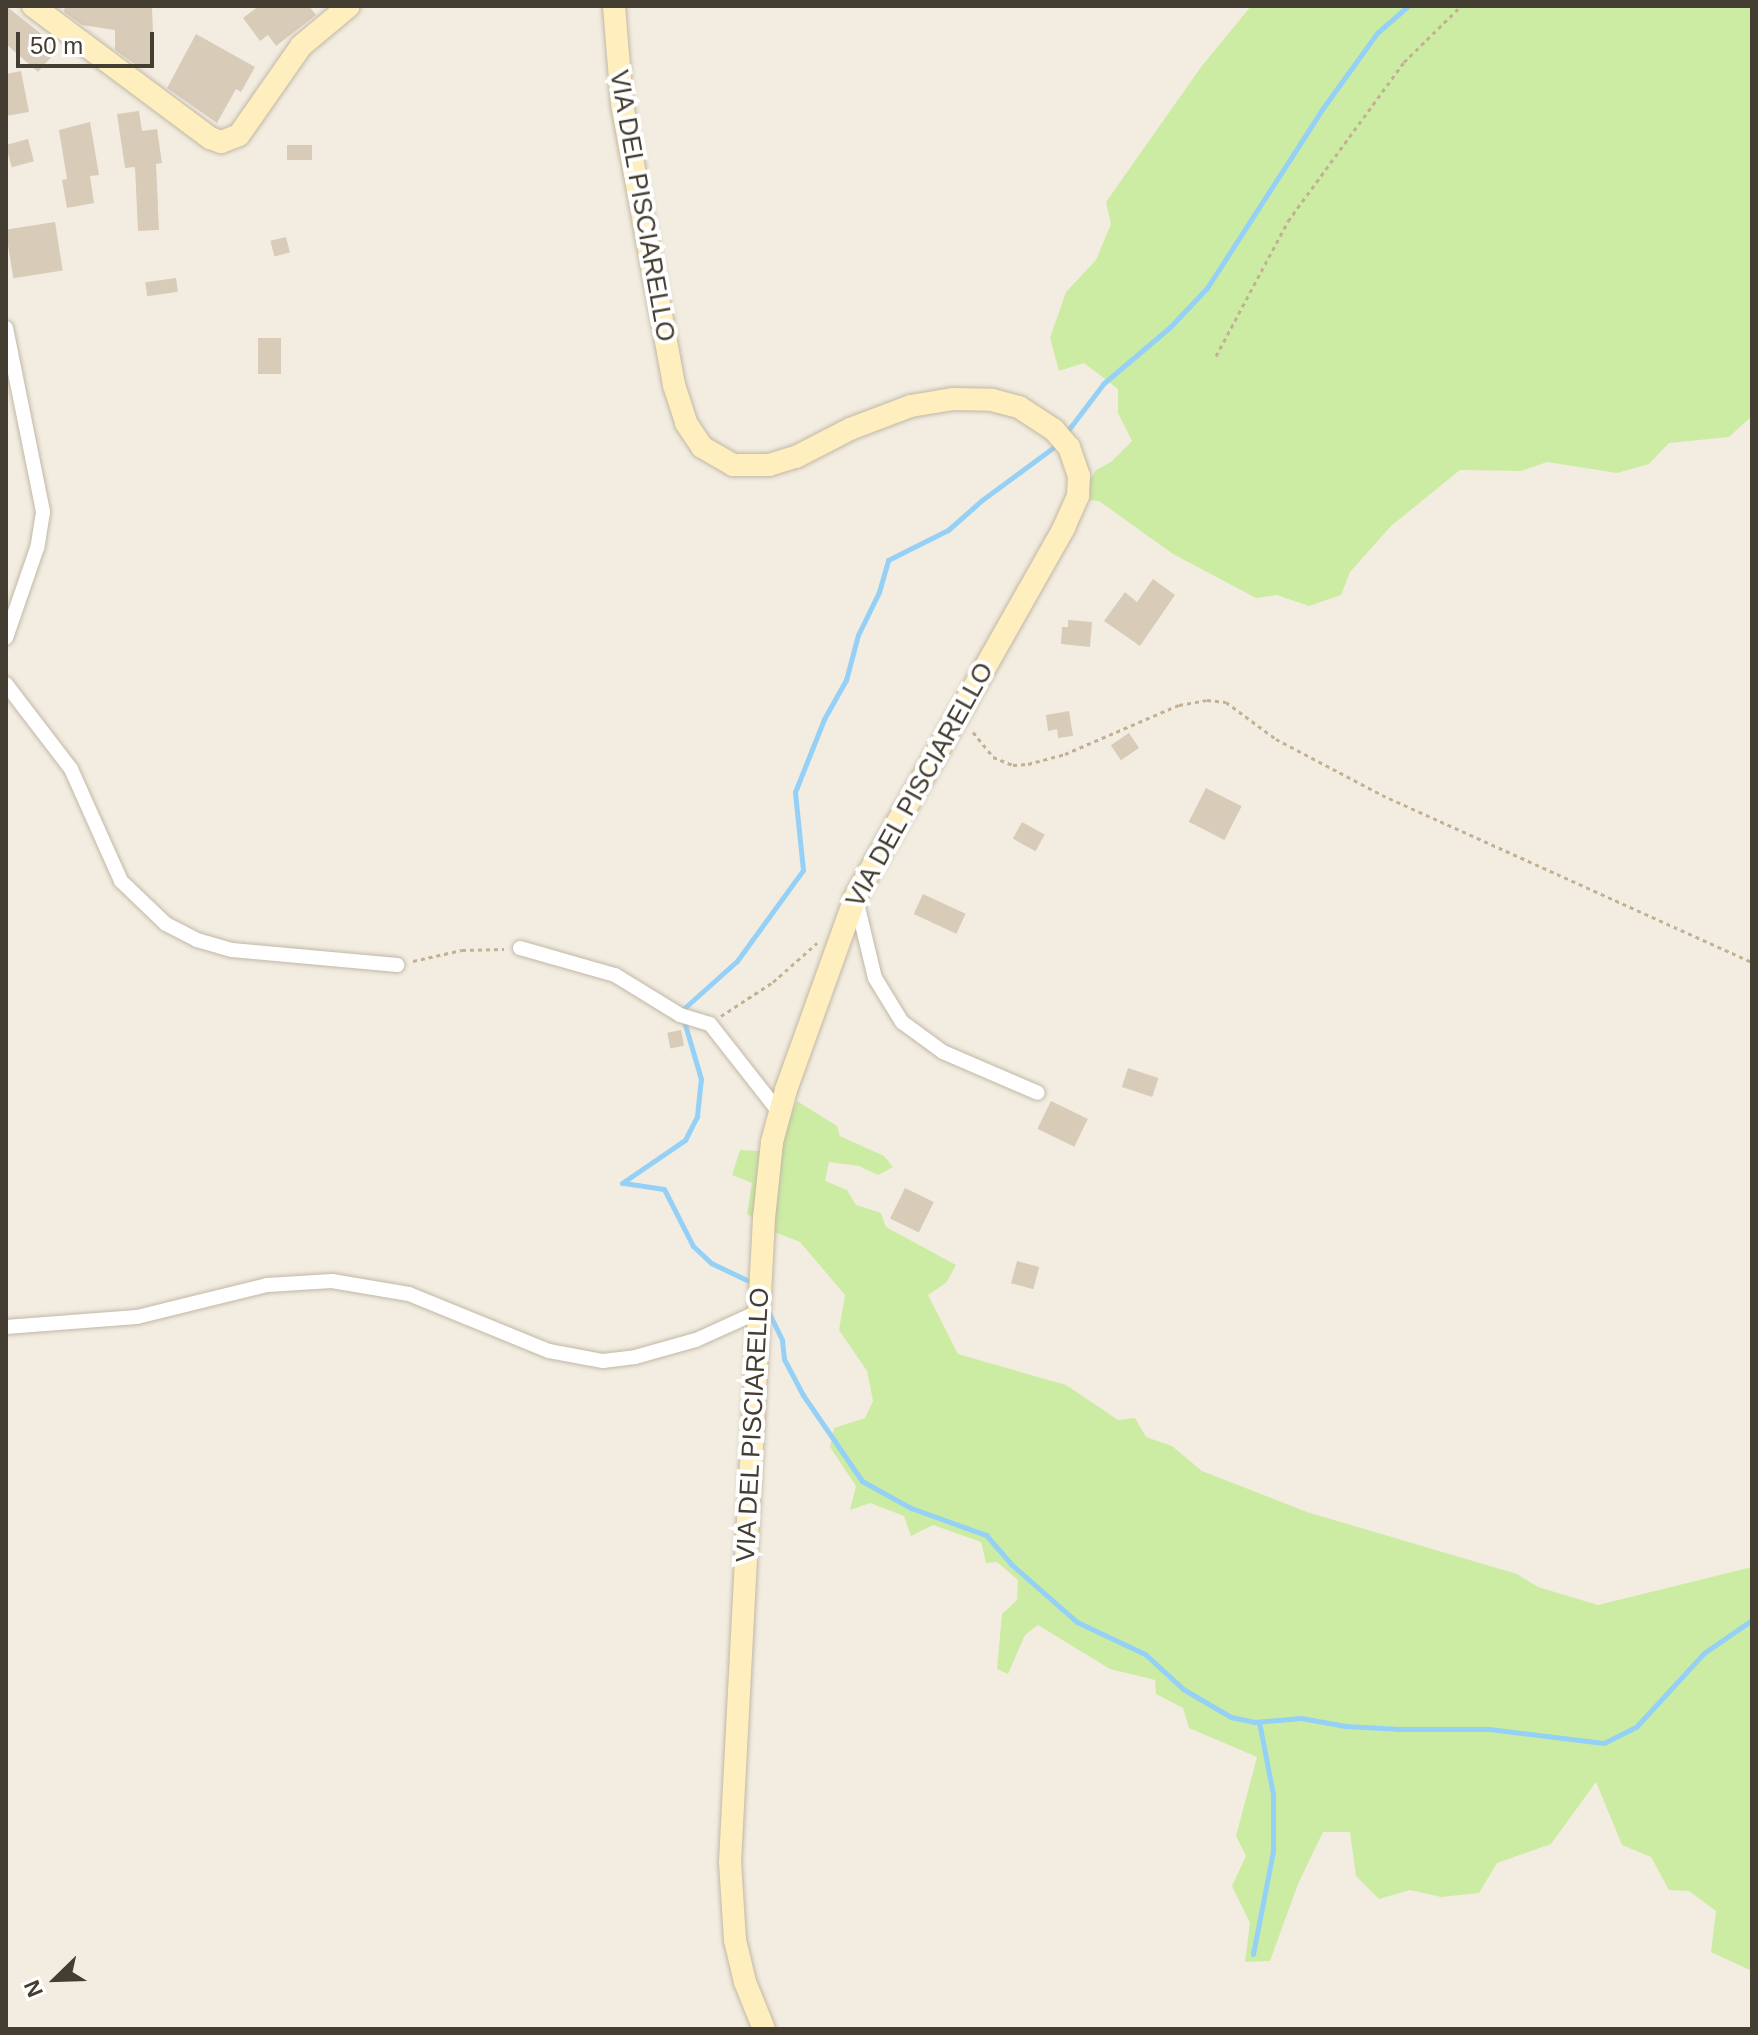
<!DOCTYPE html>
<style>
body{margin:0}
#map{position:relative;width:1758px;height:2035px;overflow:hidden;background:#f3ede1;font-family:Helvetica,sans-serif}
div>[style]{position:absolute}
.green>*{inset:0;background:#cceca4}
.stream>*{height:5px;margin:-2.5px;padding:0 2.5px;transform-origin:2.5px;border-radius:2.5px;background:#95d0f7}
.building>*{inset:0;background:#d8cbb8;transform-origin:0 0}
.path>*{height:3px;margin-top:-1.5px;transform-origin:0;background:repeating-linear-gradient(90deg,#c2b192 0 4px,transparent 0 8px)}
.roads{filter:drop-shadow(0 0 2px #c1b8a6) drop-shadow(0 0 2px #c1b8a6)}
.street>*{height:14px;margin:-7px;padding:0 7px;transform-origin:7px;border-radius:7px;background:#fff}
.secondary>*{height:22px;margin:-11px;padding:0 11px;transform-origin:11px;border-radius:11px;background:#ffefbe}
span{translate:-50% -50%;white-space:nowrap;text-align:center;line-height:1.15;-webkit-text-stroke:8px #fff;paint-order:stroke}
.street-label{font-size:26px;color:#443d31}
.frame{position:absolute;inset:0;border:8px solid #443d31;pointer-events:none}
.north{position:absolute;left:16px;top:1939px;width:80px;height:80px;-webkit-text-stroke:6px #fff;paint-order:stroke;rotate:247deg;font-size:22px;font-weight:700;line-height:32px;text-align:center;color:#443d31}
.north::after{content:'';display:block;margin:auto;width:28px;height:36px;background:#443d31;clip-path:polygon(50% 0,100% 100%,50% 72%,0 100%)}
.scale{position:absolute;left:16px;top:32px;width:138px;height:36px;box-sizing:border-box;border:4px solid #443d31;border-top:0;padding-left:10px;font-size:24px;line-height:28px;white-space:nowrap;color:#443d31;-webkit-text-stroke:6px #fff;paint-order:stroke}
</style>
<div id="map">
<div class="green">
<div style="clip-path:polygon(1251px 6px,1752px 6px,1752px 416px,1729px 437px,1669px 443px,1649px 464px,1617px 473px,1547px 462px,1521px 471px,1460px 470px,1391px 526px,1350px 572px,1341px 595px,1309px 606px,1277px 595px,1256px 598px,1173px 554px,1099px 501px,1078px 499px,1096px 470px,1111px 462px,1132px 441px,1118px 413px,1118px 389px,1084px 363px,1059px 371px,1050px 338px,1066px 292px,1096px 260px,1111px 224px,1106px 202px,1201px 67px)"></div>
<div style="clip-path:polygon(797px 1101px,837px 1126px,840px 1136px,884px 1156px,893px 1167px,878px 1175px,859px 1166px,829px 1162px,825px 1181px,847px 1190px,856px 1205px,881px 1213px,886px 1227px,956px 1265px,946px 1283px,928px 1295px,958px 1354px,1066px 1385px,1118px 1420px,1135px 1418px,1146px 1437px,1172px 1446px,1202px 1471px,1307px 1512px,1517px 1574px,1538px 1587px,1598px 1605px,1752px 1567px,1752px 1971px,1711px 1952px,1716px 1911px,1689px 1891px,1669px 1890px,1651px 1857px,1622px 1845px,1596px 1782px,1551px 1844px,1497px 1863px,1479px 1893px,1441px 1897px,1410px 1890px,1379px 1899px,1356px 1876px,1350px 1832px,1323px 1832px,1298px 1884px,1270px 1961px,1245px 1962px,1250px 1923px,1232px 1886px,1246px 1856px,1236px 1836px,1257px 1757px,1189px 1728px,1183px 1708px,1156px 1694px,1155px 1680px,1110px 1669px,1038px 1625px,1025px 1635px,1008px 1674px,997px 1669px,1002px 1614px,1017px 1600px,1018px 1580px,997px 1562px,986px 1563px,981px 1542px,933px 1525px,911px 1536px,904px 1516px,870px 1503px,850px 1510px,856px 1486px,830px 1447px,834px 1428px,865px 1418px,873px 1401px,867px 1371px,839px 1330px,845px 1295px,800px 1242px,777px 1233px,747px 1214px,752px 1183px,732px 1175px,740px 1150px,759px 1151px,786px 1129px)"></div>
</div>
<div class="stream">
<div style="left:1066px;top:433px;width:63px;rotate:-52.8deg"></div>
<div style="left:1104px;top:383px;width:87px;rotate:-40.3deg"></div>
<div style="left:1170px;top:327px;width:54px;rotate:-46.5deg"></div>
<div style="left:1207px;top:288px;width:214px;rotate:-57.2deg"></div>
<div style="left:1323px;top:108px;width:92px;rotate:-54.2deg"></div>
<div style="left:1377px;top:33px;width:41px;rotate:-41.1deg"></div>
<div style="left:622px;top:1183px;width:76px;rotate:-34.3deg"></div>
<div style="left:685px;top:1140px;width:27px;rotate:-63deg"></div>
<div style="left:697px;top:1116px;width:37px;rotate:-84deg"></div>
<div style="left:701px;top:1079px;width:71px;rotate:-106.4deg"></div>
<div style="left:681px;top:1011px;width:75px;rotate:-41.8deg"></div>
<div style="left:737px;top:961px;width:112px;rotate:-54deg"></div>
<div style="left:803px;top:870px;width:78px;rotate:-95.9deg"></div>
<div style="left:795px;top:792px;width:79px;rotate:-68.3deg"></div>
<div style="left:824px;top:719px;width:45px;rotate:-60.6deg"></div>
<div style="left:846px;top:680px;width:47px;rotate:-75.1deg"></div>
<div style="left:858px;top:635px;width:48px;rotate:-64deg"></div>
<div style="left:879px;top:592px;width:33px;rotate:-74deg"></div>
<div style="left:888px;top:560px;width:67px;rotate:-26.6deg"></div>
<div style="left:948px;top:530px;width:45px;rotate:-41.4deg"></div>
<div style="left:982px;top:500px;width:94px;rotate:-36.4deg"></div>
<div style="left:624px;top:1183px;width:40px;rotate:8.5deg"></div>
<div style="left:664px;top:1189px;width:64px;rotate:63deg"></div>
<div style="left:693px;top:1246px;width:25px;rotate:43deg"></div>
<div style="left:711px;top:1263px;width:49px;rotate:25.5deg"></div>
<div style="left:768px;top:1311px;width:32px;rotate:64deg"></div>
<div style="left:782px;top:1340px;width:19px;rotate:84deg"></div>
<div style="left:784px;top:1359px;width:41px;rotate:62.2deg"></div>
<div style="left:803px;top:1395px;width:104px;rotate:55.5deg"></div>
<div style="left:862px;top:1481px;width:56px;rotate:28.9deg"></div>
<div style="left:911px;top:1508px;width:80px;rotate:19.8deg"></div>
<div style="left:986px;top:1535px;width:38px;rotate:49deg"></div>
<div style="left:1011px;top:1564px;width:88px;rotate:41.3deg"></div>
<div style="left:1077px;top:1622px;width:75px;rotate:25.2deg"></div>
<div style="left:1145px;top:1654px;width:52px;rotate:42.6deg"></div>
<div style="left:1183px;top:1689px;width:56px;rotate:30.3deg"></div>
<div style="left:1231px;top:1717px;width:24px;rotate:12deg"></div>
<div style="left:1254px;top:1722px;width:47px;rotate:-4.9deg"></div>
<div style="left:1301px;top:1718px;width:45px;rotate:10.3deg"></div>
<div style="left:1345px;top:1726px;width:55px;rotate:3.1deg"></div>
<div style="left:1400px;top:1729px;width:89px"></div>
<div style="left:1489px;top:1729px;width:116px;rotate:6.9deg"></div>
<div style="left:1604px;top:1743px;width:36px;rotate:-27deg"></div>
<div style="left:1636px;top:1727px;width:100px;rotate:-47.4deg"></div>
<div style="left:1704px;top:1653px;width:58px;rotate:-34.5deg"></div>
<div style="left:1253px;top:1954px;width:105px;rotate:-79deg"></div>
<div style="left:1273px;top:1851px;width:57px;rotate:-90deg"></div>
<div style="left:1273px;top:1794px;width:73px;rotate:-101deg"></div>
</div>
<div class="building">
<div style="clip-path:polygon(6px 6px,59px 48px,38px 72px,6px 44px)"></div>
<div style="clip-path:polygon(65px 6px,152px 6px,154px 64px,135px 64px,115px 50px,115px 30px,82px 25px,64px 12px)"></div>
<div style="clip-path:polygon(259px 6px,309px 6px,316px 15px,276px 46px,268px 35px,260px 41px,243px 18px)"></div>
<div style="clip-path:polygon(196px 34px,255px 67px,241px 92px,236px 89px,217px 123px,167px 88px)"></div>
<div style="clip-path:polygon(21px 71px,29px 112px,6px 116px,6px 74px)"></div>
<div style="clip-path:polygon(139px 111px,142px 131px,157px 129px,162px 163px,156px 164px,159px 230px,138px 231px,135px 167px,125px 168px,117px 114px)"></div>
<div style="clip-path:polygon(90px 122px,99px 175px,90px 176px,94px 203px,67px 208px,62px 180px,67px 179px,59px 130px)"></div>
<div style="left:28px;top:139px;width:23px;height:23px;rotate:75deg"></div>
<div style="left:287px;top:145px;width:25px;height:15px"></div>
<div style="left:55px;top:222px;width:49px;height:50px;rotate:81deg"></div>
<div style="left:286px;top:237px;width:16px;height:16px;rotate:76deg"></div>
<div style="left:176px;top:278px;width:14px;height:31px;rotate:82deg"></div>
<div style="left:281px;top:338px;width:36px;height:23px;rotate:90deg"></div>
<div style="clip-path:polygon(1153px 579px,1175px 595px,1140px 646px,1104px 621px,1125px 592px,1137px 602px)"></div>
<div style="clip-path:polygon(1068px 620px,1092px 622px,1090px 647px,1061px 644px,1062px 627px,1068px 627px)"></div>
<div style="clip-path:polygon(1069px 711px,1073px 736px,1058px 738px,1057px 729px,1048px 731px,1046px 715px)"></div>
<div style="left:1129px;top:733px;width:18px;height:22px;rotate:56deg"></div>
<div style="left:1206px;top:788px;width:40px;height:38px;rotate:27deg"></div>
<div style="left:1022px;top:822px;width:26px;height:19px;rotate:29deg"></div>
<div style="left:923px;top:894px;width:47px;height:22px;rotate:25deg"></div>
<div style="left:681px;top:1030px;width:16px;height:14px;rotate:79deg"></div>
<div style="left:1128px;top:1068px;width:32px;height:20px;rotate:18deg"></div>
<div style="left:1051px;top:1101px;width:41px;height:31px;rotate:26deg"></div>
<div style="left:905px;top:1188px;width:32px;height:34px;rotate:26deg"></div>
<div style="left:1017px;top:1261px;width:23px;height:23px;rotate:15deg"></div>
</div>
<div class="path">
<div style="left:1216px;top:356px;width:153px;rotate:-61.9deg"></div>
<div style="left:1288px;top:221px;width:197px;rotate:-53.9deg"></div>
<div style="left:1404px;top:62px;width:80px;rotate:-44.5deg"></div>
<div style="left:973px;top:732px;width:32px;rotate:51deg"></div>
<div style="left:993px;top:757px;width:22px;rotate:22deg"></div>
<div style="left:1013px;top:765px;width:15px;rotate:-4deg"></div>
<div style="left:1028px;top:764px;width:38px;rotate:-15deg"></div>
<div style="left:1065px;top:754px;width:124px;rotate:-23.3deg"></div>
<div style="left:1179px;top:705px;width:28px;rotate:-10deg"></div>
<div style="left:1207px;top:700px;width:19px;rotate:6deg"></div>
<div style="left:1226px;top:702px;width:62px;rotate:36.5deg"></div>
<div style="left:1276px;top:739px;width:120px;rotate:27.8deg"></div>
<div style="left:1382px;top:795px;width:406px;rotate:24.3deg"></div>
<div style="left:413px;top:961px;width:50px;rotate:-12.7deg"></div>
<div style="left:462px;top:950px;width:42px;rotate:-1.4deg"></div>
<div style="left:721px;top:1016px;width:62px;rotate:-33.2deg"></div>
<div style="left:773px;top:982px;width:59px;rotate:-41.6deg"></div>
</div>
<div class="roads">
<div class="street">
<div style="left:6px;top:328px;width:188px;rotate:78.6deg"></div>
<div style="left:43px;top:512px;width:36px;rotate:99deg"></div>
<div style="left:37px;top:548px;width:95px;rotate:109deg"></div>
<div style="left:6px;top:684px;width:107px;rotate:52.6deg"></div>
<div style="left:71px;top:769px;width:123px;rotate:65.9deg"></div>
<div style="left:121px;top:881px;width:62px;rotate:43.7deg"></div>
<div style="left:166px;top:924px;width:35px;rotate:27deg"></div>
<div style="left:197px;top:940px;width:36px;rotate:16deg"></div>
<div style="left:232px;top:950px;width:166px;rotate:5.2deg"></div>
<div style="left:856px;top:899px;width:81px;rotate:76.5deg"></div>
<div style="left:875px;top:978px;width:52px;rotate:58.5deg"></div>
<div style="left:902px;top:1022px;width:51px;rotate:36.2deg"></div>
<div style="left:943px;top:1052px;width:103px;rotate:23.3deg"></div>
<div style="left:520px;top:948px;width:99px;rotate:15.9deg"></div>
<div style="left:615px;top:975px;width:76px;rotate:31.6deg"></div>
<div style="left:680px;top:1015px;width:31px;rotate:17deg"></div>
<div style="left:710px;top:1024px;width:112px;rotate:51.9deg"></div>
<div style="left:6px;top:1327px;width:131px;rotate:-4.4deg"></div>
<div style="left:137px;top:1317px;width:134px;rotate:-13.8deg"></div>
<div style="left:267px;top:1285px;width:65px;rotate:-3.5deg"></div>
<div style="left:332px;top:1281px;width:78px;rotate:9.6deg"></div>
<div style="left:409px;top:1294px;width:151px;rotate:22.2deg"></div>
<div style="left:549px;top:1351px;width:55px;rotate:10.5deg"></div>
<div style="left:603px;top:1361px;width:32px;rotate:-7deg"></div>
<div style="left:635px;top:1357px;width:63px;rotate:-15.6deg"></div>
<div style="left:696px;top:1340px;width:70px;rotate:-24.4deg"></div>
</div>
<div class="secondary">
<div style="left:33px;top:6px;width:221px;rotate:36.7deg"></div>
<div style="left:210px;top:138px;width:12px;rotate:20deg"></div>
<div style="left:221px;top:142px;width:19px;rotate:-21deg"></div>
<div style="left:239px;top:135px;width:108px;rotate:-55.1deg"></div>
<div style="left:301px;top:46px;width:62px;rotate:-39.8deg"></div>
<div style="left:614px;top:6px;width:98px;rotate:85.3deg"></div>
<div style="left:622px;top:104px;width:286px;rotate:79.5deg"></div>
<div style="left:674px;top:385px;width:40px;rotate:72deg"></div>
<div style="left:686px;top:423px;width:29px;rotate:56deg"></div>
<div style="left:702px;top:447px;width:36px;rotate:30deg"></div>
<div style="left:733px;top:465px;width:36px"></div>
<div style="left:769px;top:465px;width:28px;rotate:-17deg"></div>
<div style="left:796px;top:457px;width:61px;rotate:-27.4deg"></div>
<div style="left:850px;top:429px;width:65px;rotate:-20.7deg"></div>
<div style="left:911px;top:406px;width:43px;rotate:-9.5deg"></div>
<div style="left:953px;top:399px;width:39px;rotate:1deg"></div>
<div style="left:992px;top:400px;width:28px;rotate:15deg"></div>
<div style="left:1019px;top:407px;width:42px;rotate:33.3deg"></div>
<div style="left:1054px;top:430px;width:23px;rotate:49deg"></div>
<div style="left:1069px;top:447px;width:31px;rotate:71deg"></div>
<div style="left:1079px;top:476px;width:20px;rotate:93deg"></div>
<div style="left:1078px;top:496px;width:35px;rotate:114deg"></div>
<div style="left:1064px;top:528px;width:425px;rotate:119.5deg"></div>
<div style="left:855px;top:898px;width:204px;rotate:109.8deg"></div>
<div style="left:786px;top:1090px;width:54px;rotate:105.1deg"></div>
<div style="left:772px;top:1142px;width:76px;rotate:96deg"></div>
<div style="left:764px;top:1218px;width:645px;rotate:93.02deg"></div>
<div style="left:730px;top:1862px;width:78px;rotate:86.3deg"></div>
<div style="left:735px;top:1940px;width:43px;rotate:76.6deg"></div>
<div style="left:745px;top:1982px;width:51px;rotate:68deg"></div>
</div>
</div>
<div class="street-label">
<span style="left:642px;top:206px;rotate:80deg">VIA DEL PISCIARELLO</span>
<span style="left:920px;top:785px;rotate:-61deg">VIA DEL PISCIARELLO</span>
<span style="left:753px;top:1425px;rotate:-87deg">VIA DEL PISCIARELLO</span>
</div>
<div class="frame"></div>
<div class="north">N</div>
<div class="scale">50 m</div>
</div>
